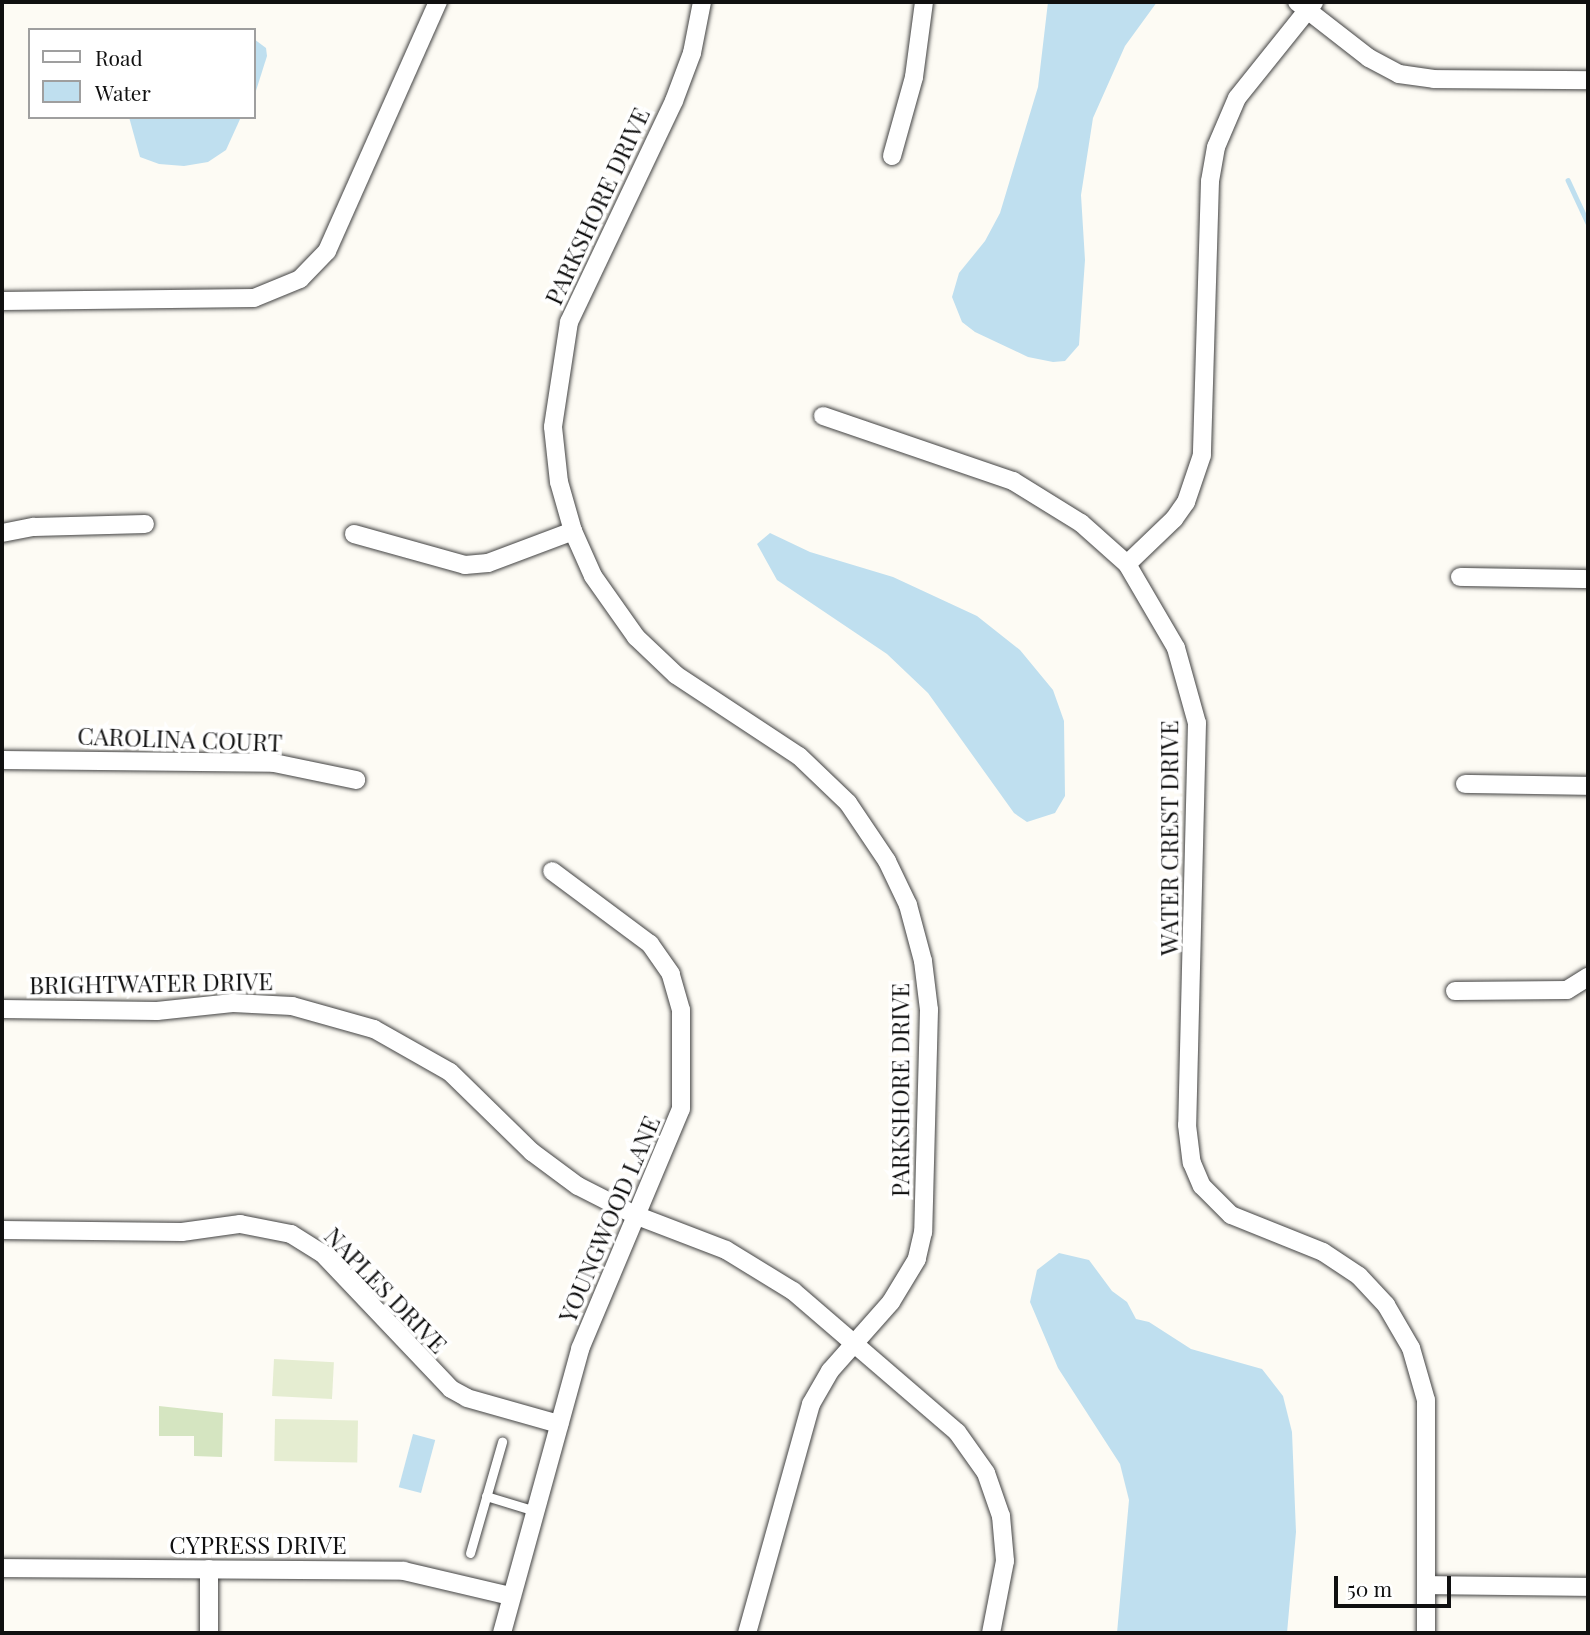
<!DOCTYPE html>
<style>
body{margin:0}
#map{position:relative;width:1590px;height:1635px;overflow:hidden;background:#fdfbf4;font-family:"Playfair Display",serif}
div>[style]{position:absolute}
.green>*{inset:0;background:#d5e5c1}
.pitch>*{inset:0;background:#e5edd1;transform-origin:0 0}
.water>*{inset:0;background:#bfdfef;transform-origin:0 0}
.stream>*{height:4.5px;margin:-2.25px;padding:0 2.25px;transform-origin:2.25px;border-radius:2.25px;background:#bfdfef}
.roads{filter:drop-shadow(0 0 2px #434343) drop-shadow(0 0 2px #434343)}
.lane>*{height:9px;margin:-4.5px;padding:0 4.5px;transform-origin:4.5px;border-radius:4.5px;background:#fff}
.street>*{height:18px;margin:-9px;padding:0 9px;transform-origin:9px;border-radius:9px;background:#fff}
span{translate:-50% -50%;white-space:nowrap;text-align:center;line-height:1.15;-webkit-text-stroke:7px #fff;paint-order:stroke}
.street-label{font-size:24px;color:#101010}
.frame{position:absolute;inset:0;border:4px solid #101010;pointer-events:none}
.legend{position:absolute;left:28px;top:28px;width:228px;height:91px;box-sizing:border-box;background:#fff;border:2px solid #9f9f9f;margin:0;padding:9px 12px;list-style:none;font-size:21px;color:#101010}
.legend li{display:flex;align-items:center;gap:14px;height:35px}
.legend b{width:35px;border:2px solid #9f9f9f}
.scale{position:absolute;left:1334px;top:1576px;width:117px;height:32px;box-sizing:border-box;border:4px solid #101010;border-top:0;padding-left:9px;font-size:21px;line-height:24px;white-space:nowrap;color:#101010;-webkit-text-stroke:5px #fff;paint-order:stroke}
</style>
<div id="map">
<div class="green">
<div style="clip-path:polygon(159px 1406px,223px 1413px,222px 1457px,194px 1456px,194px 1436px,159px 1436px)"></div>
</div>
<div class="pitch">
<div style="left:274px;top:1359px;width:60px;height:37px;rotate:3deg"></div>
<div style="left:275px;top:1419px;width:83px;height:42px;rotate:1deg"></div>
</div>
<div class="water">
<div style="clip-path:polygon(1048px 2px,1157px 2px,1125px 46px,1093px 118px,1081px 195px,1085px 260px,1079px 345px,1065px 361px,1053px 362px,1028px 357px,975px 332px,962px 322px,952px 297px,959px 273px,985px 241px,1000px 213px,1038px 87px)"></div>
<div style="clip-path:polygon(254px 39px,266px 48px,267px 56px,254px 97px)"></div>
<div style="clip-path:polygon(129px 117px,241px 117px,226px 150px,208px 162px,184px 166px,159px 164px,140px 157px)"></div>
<div style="clip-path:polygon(770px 533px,810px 552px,893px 577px,977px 616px,1020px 650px,1053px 690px,1064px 721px,1065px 796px,1055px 813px,1027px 822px,1014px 813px,928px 693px,887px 654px,777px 580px,757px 544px)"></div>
<div style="clip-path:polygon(1059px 1253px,1089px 1260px,1112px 1291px,1127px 1302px,1136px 1319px,1149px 1322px,1191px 1349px,1262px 1369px,1283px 1396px,1292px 1432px,1296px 1532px,1287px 1633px,1117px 1633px,1129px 1500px,1120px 1464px,1058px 1368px,1030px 1302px,1037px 1270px)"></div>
<div style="left:413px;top:1434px;width:23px;height:55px;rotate:15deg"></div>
</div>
<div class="stream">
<div style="left:1568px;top:180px;width:47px;rotate:65.1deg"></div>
</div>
<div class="roads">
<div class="lane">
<div style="left:486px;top:1496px;width:51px;rotate:17deg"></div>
<div style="left:470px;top:1553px;width:116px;rotate:-73.9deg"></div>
</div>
<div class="street">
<div style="left:702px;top:2px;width:52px;rotate:101.1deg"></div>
<div style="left:692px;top:53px;width:51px;rotate:110.6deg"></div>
<div style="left:674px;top:101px;width:245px;rotate:115.4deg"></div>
<div style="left:569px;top:322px;width:106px;rotate:98.7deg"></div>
<div style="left:553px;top:427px;width:55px;rotate:83.8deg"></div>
<div style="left:559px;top:482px;width:51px;rotate:74.1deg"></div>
<div style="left:573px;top:531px;width:49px;rotate:66deg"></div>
<div style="left:593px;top:576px;width:75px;rotate:54.8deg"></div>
<div style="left:636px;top:637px;width:55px;rotate:43.5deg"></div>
<div style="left:676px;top:675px;width:147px;rotate:33.4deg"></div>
<div style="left:799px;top:756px;width:68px;rotate:43.8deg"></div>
<div style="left:848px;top:803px;width:70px;rotate:56.1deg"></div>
<div style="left:887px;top:861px;width:49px;rotate:64.5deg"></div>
<div style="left:908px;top:905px;width:58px;rotate:75deg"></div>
<div style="left:923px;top:961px;width:49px;rotate:83deg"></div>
<div style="left:929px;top:1010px;width:222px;rotate:91.5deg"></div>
<div style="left:923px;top:1232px;width:28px;rotate:103deg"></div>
<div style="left:917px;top:1259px;width:50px;rotate:121.2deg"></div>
<div style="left:891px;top:1302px;width:92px;rotate:131.5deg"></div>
<div style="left:830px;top:1371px;width:38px;rotate:120deg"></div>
<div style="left:811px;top:1404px;width:238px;rotate:105.6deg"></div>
<div style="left:1297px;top:2px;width:91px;rotate:37.9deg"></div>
<div style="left:1369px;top:58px;width:34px;rotate:28deg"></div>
<div style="left:1399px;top:74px;width:35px;rotate:8deg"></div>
<div style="left:1434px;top:79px;width:154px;rotate:0.4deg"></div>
<div style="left:1314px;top:2px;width:123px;rotate:128.7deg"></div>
<div style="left:1237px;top:98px;width:53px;rotate:113.2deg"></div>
<div style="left:1216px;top:147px;width:35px;rotate:100deg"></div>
<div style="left:1210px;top:181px;width:274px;rotate:91.7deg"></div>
<div style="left:1202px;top:455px;width:50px;rotate:108.8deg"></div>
<div style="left:1186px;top:502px;width:21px;rotate:125deg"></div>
<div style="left:1174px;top:519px;width:65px;rotate:136.2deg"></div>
<div style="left:1127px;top:564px;width:97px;rotate:59.7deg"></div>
<div style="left:1176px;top:648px;width:78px;rotate:74.4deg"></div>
<div style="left:1197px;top:723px;width:402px;rotate:91.4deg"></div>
<div style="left:1187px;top:1125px;width:38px;rotate:83deg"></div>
<div style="left:1192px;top:1163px;width:25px;rotate:67deg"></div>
<div style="left:1202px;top:1186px;width:41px;rotate:45deg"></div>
<div style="left:1231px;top:1215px;width:99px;rotate:21.9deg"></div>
<div style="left:1323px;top:1252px;width:43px;rotate:33.7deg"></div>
<div style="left:1359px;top:1276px;width:40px;rotate:47deg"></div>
<div style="left:1386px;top:1305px;width:50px;rotate:59.8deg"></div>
<div style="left:1411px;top:1348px;width:54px;rotate:73.9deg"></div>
<div style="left:1426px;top:1400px;width:233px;rotate:90deg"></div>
<div style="left:892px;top:156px;width:82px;rotate:-74.4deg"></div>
<div style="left:914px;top:77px;width:76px;rotate:-82.4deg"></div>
<div style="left:2px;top:301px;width:252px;rotate:-0.7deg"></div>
<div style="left:254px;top:298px;width:50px;rotate:-22.4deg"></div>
<div style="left:300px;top:279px;width:39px;rotate:-46deg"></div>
<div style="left:327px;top:251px;width:273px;rotate:-66deg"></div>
<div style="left:823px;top:416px;width:201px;rotate:18.9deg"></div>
<div style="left:1013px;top:481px;width:80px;rotate:31.7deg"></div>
<div style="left:1081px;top:523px;width:62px;rotate:41.7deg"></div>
<div style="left:2px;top:533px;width:33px;rotate:-11deg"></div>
<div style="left:34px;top:527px;width:111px;rotate:-1.5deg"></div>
<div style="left:354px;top:534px;width:115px;rotate:15.6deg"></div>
<div style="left:465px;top:565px;width:23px;rotate:-5deg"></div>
<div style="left:488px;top:563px;width:91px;rotate:-20.6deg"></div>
<div style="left:1460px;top:577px;width:128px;rotate:0.9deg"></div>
<div style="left:2px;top:760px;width:272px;rotate:0.6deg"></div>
<div style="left:274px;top:763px;width:84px;rotate:11.7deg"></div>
<div style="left:1465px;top:784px;width:123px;rotate:0.9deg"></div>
<div style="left:1455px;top:991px;width:112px;rotate:-0.5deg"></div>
<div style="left:1567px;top:990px;width:25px;rotate:-32deg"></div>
<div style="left:2px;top:1009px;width:155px;rotate:0.7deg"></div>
<div style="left:157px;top:1011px;width:76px;rotate:-6deg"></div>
<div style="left:233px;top:1003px;width:59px;rotate:2.9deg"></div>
<div style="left:292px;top:1006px;width:85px;rotate:15.7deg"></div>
<div style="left:374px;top:1029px;width:87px;rotate:29.5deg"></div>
<div style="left:450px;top:1072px;width:115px;rotate:44.3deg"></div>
<div style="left:532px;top:1152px;width:57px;rotate:36.5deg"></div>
<div style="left:578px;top:1186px;width:64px;rotate:27deg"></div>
<div style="left:635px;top:1215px;width:97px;rotate:21deg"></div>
<div style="left:726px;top:1250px;width:79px;rotate:31.5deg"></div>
<div style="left:793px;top:1291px;width:216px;rotate:40.7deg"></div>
<div style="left:957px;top:1432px;width:50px;rotate:54.7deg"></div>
<div style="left:986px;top:1473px;width:46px;rotate:70.8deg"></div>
<div style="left:1001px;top:1516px;width:45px;rotate:84.9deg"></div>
<div style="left:1005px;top:1561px;width:73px;rotate:101deg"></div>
<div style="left:2px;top:1230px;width:180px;rotate:0.6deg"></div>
<div style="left:182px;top:1232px;width:59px;rotate:-7.9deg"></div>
<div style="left:240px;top:1224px;width:52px;rotate:11.1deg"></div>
<div style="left:291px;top:1234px;width:36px;rotate:32deg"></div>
<div style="left:322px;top:1253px;width:187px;rotate:46.5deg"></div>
<div style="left:451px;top:1389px;width:18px;rotate:29deg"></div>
<div style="left:467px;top:1398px;width:96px;rotate:15.8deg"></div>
<div style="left:2px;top:1568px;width:402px;rotate:0.4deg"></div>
<div style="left:404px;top:1571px;width:110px;rotate:13.2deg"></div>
<div style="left:1427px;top:1585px;width:161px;rotate:0.7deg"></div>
<div style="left:209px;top:1633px;width:64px;rotate:-90deg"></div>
<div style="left:502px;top:1633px;width:295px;rotate:-74.6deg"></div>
<div style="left:580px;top:1349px;width:260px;rotate:-67.2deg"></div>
<div style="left:681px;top:1109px;width:99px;rotate:-90deg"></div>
<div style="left:681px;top:1010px;width:37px;rotate:-106deg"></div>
<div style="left:671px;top:974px;width:37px;rotate:-125deg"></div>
<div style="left:650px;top:944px;width:122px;rotate:-143.3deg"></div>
</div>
</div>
<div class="street-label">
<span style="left:597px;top:206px;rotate:-65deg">PARKSHORE DRIVE</span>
<span style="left:180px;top:739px;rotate:2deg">CAROLINA COURT</span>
<span style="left:1169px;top:838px;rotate:-90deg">WATER CREST DRIVE</span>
<span style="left:151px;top:983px;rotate:-1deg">BRIGHTWATER DRIVE</span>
<span style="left:900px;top:1090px;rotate:-90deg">PARKSHORE DRIVE</span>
<span style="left:609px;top:1219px;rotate:-67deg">YOUNGWOOD LANE</span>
<span style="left:386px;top:1290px;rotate:46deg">NAPLES DRIVE</span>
<span style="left:258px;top:1545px">CYPRESS DRIVE</span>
</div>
<div class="frame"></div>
<ul class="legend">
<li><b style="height:9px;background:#fff"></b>Road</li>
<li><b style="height:19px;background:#bfdfef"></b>Water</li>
</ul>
<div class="scale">50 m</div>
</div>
